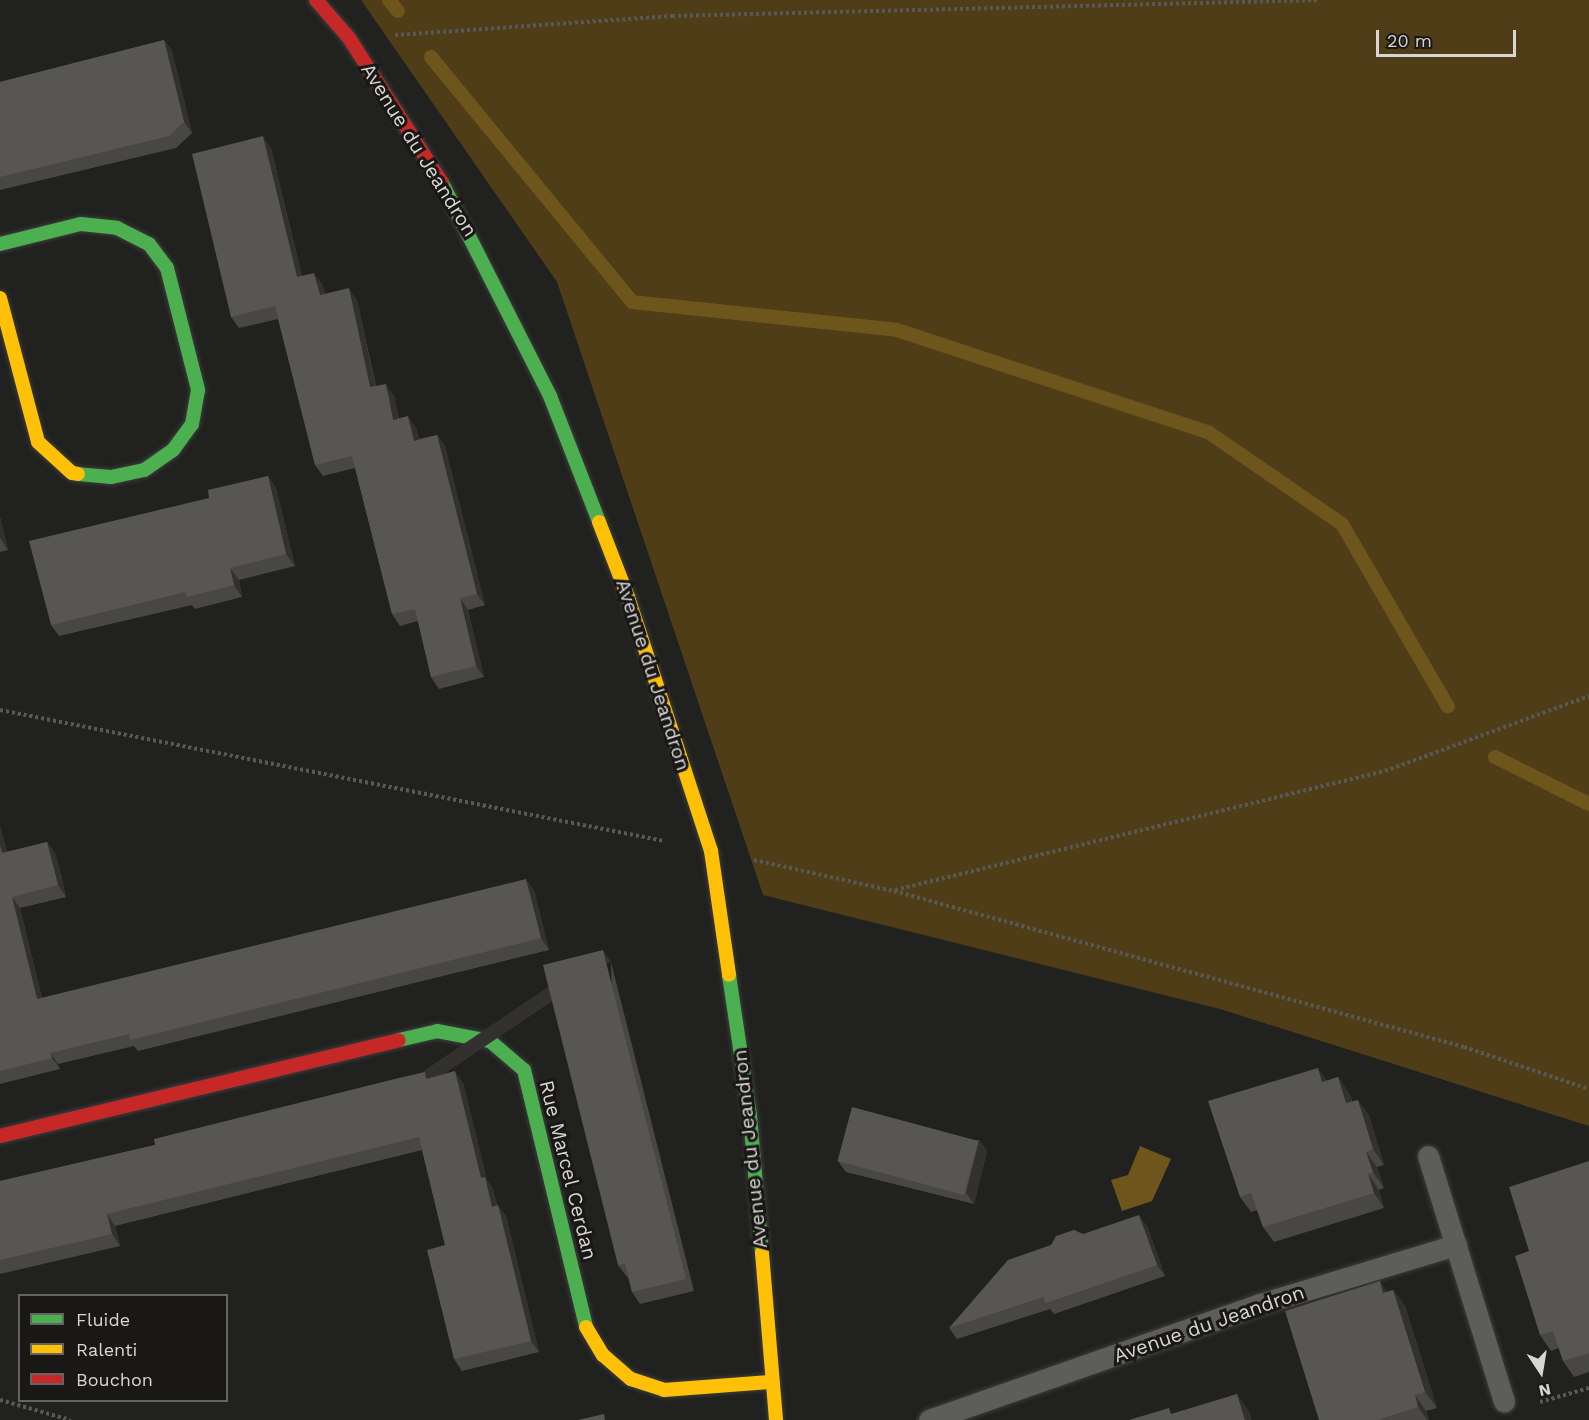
<!DOCTYPE html>
<style>
body{margin:0}
#map{position:relative;width:1589px;height:1420px;overflow:hidden;background:#212120;font-family:"Work Sans",sans-serif}
div>[style]{position:absolute}
.green>*{inset:0;background:#4e3d16}
.water>*{inset:0;background:#6d551c}
.stream>*{height:14px;margin:-7px;padding:0 7px;transform-origin:7px;border-radius:7px;background:#6d551c}
.path>*{height:4px;margin-top:-2px;transform-origin:0;background:repeating-linear-gradient(90deg,#585857 0 3px,transparent 0 6px)}
.roads{filter:drop-shadow(0 0 2px #3c3c3a) drop-shadow(0 0 2px #3c3c3a)}
.lane>*{height:21px;margin:-10.5px;padding:0 10.5px;transform-origin:10.5px;border-radius:10.5px;background:#5d5d5c}
.fast>*{height:14px;margin:-7px;padding:0 7px;transform-origin:7px;border-radius:7px;background:#4caf50}
.slow>*{height:14px;margin:-7px;padding:0 7px;transform-origin:7px;border-radius:7px;background:#ffc107}
.jam>*{height:14px;margin:-7px;padding:0 7px;transform-origin:7px;border-radius:7px;background:#c62828}
.wall>*{inset:0;background:#484746}
.shaded-wall>*{inset:0;background:#323130;transform-origin:0 0}
.building>*{inset:0;background:#575655;transform-origin:0 0}
span{translate:-50% -50%;white-space:nowrap;text-align:center;line-height:1.15;-webkit-text-stroke:6px #191816;paint-order:stroke}
.street-label{font-size:20px;color:#d7d6d4}
.legend{position:absolute;left:18px;top:1294px;width:210px;height:108px;box-sizing:border-box;background:#191816;border:2px solid #656462;margin:0;padding:8px 10px;list-style:none;font-size:18px;color:#d7d6d4}
.legend li{display:flex;align-items:center;gap:12px;height:30px}
.legend b{width:30px;border:2px solid #656462}
.north{position:absolute;left:1511px;top:1342px;width:60px;height:60px;-webkit-text-stroke:4px #191816;paint-order:stroke;rotate:168deg;font-size:16px;font-weight:700;line-height:24px;text-align:center;color:#d7d6d4}
.north::after{content:'';display:block;margin:auto;width:21px;height:27px;background:#d7d6d4;clip-path:polygon(50% 0,100% 100%,50% 72%,0 100%)}
.scale{position:absolute;left:1376px;top:30px;width:140px;height:27px;box-sizing:border-box;border:3px solid #d7d6d4;border-top:0;padding-left:8px;font-size:18px;line-height:21px;white-space:nowrap;color:#d7d6d4;-webkit-text-stroke:4px #191816;paint-order:stroke}
</style>
<div id="map">
<div class="green">
<div style="clip-path:polygon(361px 0,1589px 0,1589px 1126px,1220px 1009px,763px 895px,557px 282px)"></div>
</div>
<div class="water">
<div style="clip-path:polygon(1140px 1146px,1171px 1159px,1152px 1201px,1122px 1211px,1111px 1180px,1128px 1175px)"></div>
</div>
<div class="stream">
<div style="left:389px;top:0;width:14px;rotate:51deg"></div>
<div style="left:431px;top:57px;width:317px;rotate:50.6deg"></div>
<div style="left:632px;top:302px;width:266px;rotate:6deg"></div>
<div style="left:897px;top:330px;width:327px;rotate:18.2deg"></div>
<div style="left:1208px;top:432px;width:163px;rotate:34.5deg"></div>
<div style="left:1342px;top:524px;width:211px;rotate:59.9deg"></div>
<div style="left:1495px;top:757px;width:105px;rotate:26.6deg"></div>
</div>
<div class="path">
<div style="left:395px;top:35px;width:278px;rotate:-3.9deg"></div>
<div style="left:672px;top:16px;width:648px;rotate:-1.41deg"></div>
<div style="left:0;top:710px;width:677px;rotate:11.16deg"></div>
<div style="left:754px;top:860px;width:143px;rotate:12.5deg"></div>
<div style="left:894px;top:891px;width:591px;rotate:15.31deg"></div>
<div style="left:1464px;top:1047px;width:132px;rotate:18.6deg"></div>
<div style="left:895px;top:890px;width:504px;rotate:-13.65deg"></div>
<div style="left:1385px;top:771px;width:217px;rotate:-20.2deg"></div>
<div style="left:0;top:1400px;width:73px;rotate:15.9deg"></div>
<div style="left:1540px;top:1402px;width:51px;rotate:-15.9deg"></div>
</div>
<div class="roads">
<div class="lane">
<div style="left:1428px;top:1156px;width:257px;rotate:72.8deg"></div>
<div style="left:929px;top:1420px;width:351px;rotate:-19.3deg"></div>
<div style="left:1260px;top:1304px;width:205px;rotate:-16.8deg"></div>
</div>
<div class="fast">
<div style="left:442px;top:183px;width:239px;rotate:63.1deg"></div>
<div style="left:550px;top:396px;width:135px;rotate:68.7deg"></div>
<div style="left:0;top:244px;width:83px;rotate:-13.9deg"></div>
<div style="left:81px;top:224px;width:36px;rotate:6deg"></div>
<div style="left:117px;top:228px;width:36px;rotate:27deg"></div>
<div style="left:149px;top:244px;width:30px;rotate:53deg"></div>
<div style="left:167px;top:268px;width:126px;rotate:75.7deg"></div>
<div style="left:198px;top:390px;width:35px;rotate:100deg"></div>
<div style="left:192px;top:424px;width:32px;rotate:126deg"></div>
<div style="left:173px;top:450px;width:35px;rotate:145deg"></div>
<div style="left:144px;top:470px;width:34px;rotate:168deg"></div>
<div style="left:111px;top:477px;width:33px;rotate:-175deg"></div>
<div style="left:729px;top:975px;width:143px;rotate:81.5deg"></div>
<div style="left:750px;top:1116px;width:138px;rotate:85deg"></div>
<div style="left:399px;top:1040px;width:39px;rotate:-13deg"></div>
<div style="left:437px;top:1031px;width:54px;rotate:10.7deg"></div>
<div style="left:490px;top:1041px;width:45px;rotate:40.5deg"></div>
<div style="left:524px;top:1070px;width:264px;rotate:76.4deg"></div>
</div>
<div class="slow">
<div style="left:0;top:298px;width:149px;rotate:75.2deg"></div>
<div style="left:38px;top:442px;width:46px;rotate:42.4deg"></div>
<div style="left:72px;top:473px;width:6px;rotate:9deg"></div>
<div style="left:599px;top:522px;width:80px;rotate:68.9deg"></div>
<div style="left:628px;top:597px;width:267px;rotate:71.9deg"></div>
<div style="left:711px;top:851px;width:125px;rotate:81.7deg"></div>
<div style="left:762px;top:1253px;width:168px;rotate:85.2deg"></div>
<div style="left:586px;top:1327px;width:33px;rotate:59deg"></div>
<div style="left:603px;top:1355px;width:37px;rotate:41deg"></div>
<div style="left:631px;top:1379px;width:35px;rotate:18deg"></div>
<div style="left:664px;top:1390px;width:106px;rotate:-4.3deg"></div>
</div>
<div class="jam">
<div style="left:316px;top:0;width:50px;rotate:49deg"></div>
<div style="left:349px;top:38px;width:172px;rotate:57.3deg"></div>
<div style="left:0;top:1136px;width:410px;rotate:-13.5deg"></div>
</div>
</div>
<div class="wall">
<div style="clip-path:polygon(164px 40px,172px 51px,192px 133px,176px 148px,0 190px,0 82px)"></div>
<div style="clip-path:polygon(271px 148px,302px 276px,322px 284px,325px 294px,357px 300px,376px 386px,394px 396px,399px 419px,416px 428px,419px 439px,437px 435px,445px 446px,485px 605px,468px 610px,484px 677px,439px 689px,431px 677px,418px 621px,400px 626px,392px 614px,355px 468px,323px 476px,315px 465px,278px 319px,239px 328px,231px 317px)"></div>
<div style="clip-path:polygon(268px 476px,276px 488px,295px 566px,239px 580px,242px 597px,195px 609px,192px 605px,59px 636px,51px 625px,209px 498px)"></div>
<div style="clip-path:polygon(0 517px,8px 550px,0 552px)"></div>
<div style="clip-path:polygon(0 826px,7px 852px,47px 842px,55px 853px,61px 875px,66px 897px,20px 908px,42px 998px,534px 890px,549px 950px,138px 1051px,134px 1046px,58px 1064px,60px 1069px,0 1084px)"></div>
<div style="clip-path:polygon(611px 962px,694px 1291px,640px 1304px,632px 1292px,628px 1277px,627px 1277px,618px 1265px)"></div>
<div style="clip-path:polygon(1338px 1077px,1349px 1093px,1352px 1101px,1369px 1115px,1384px 1165px,1377px 1167px,1384px 1188px,1379px 1190px,1384px 1208px,1274px 1242px,1263px 1227px,1257px 1210px,1251px 1212px,1240px 1197px,1327px 1081px)"></div>
<div style="clip-path:polygon(428px 1078px,463px 1083px,487px 1180px,493px 1189px,497px 1205px,506px 1216px,539px 1352px,462px 1371px,454px 1359px,445px 1245px,422px 1150px,115px 1226px,120px 1246px,0 1274px,0 1181px,155px 1145px)"></div>
<div style="clip-path:polygon(979px 1140px,987px 1151px,974px 1204px,846px 1172px,838px 1161px)"></div>
<div style="clip-path:polygon(1589px 1161px,1589px 1372px,1574px 1377px,1563px 1361px,1559px 1348px,1551px 1351px,1540px 1335px,1529px 1251px)"></div>
<div style="clip-path:polygon(1147px 1226px,1165px 1276px,1054px 1314px,1050px 1309px,957px 1339px,949px 1328px)"></div>
<div style="clip-path:polygon(1393px 1290px,1405px 1306px,1437px 1408px,1426px 1411px,1429px 1420px,1319px 1420px,1387px 1292px)"></div>
</div>
<div class="shaded-wall">
<div style="clip-path:polygon(164px 40px,172px 51px,192px 133px,184px 122px)"></div>
<div style="clip-path:polygon(263px 136px,271px 148px,305px 289px,297px 277px)"></div>
<div style="clip-path:polygon(314px 273px,322px 284px,328px 307px,320px 295px)"></div>
<div style="clip-path:polygon(349px 288px,357px 300px,378px 399px,370px 387px)"></div>
<div style="clip-path:polygon(386px 384px,394px 396px,401px 431px,393px 420px)"></div>
<div style="clip-path:polygon(408px 416px,416px 428px,422px 452px,414px 441px)"></div>
<div style="clip-path:polygon(437px 435px,445px 446px,485px 605px,477px 594px)"></div>
<div style="clip-path:polygon(268px 476px,276px 488px,295px 566px,286px 554px)"></div>
<div style="clip-path:polygon(0 517px,8px 550px,0 538px)"></div>
<div style="clip-path:polygon(230px 568px,239px 580px,242px 597px,234px 585px)"></div>
<div style="clip-path:polygon(460px 598px,468px 610px,484px 677px,476px 666px)"></div>
<div style="clip-path:polygon(0 826px,10px 865px,2px 853px,0 846px)"></div>
<div style="clip-path:polygon(47px 842px,55px 853px,66px 897px,58px 885px)"></div>
<div style="clip-path:polygon(526px 879px,534px 890px,549px 950px,541px 938px)"></div>
<div style="clip-path:polygon(12px 897px,20px 908px,45px 1011px,37px 999px)"></div>
<div style="left:603px;top:950px;width:14px;height:339px;rotate:56deg"></div>
<div style="clip-path:polygon(50px 1053px,58px 1064px,60px 1069px,52px 1058px)"></div>
<div style="clip-path:polygon(1318px 1068px,1329px 1084px,1322px 1082px)"></div>
<div style="clip-path:polygon(455px 1071px,463px 1083px,487px 1180px,493px 1189px,500px 1219px,492px 1207px,481px 1178px)"></div>
<div style="clip-path:polygon(1338px 1077px,1349px 1093px,1357px 1119px,1346px 1103px)"></div>
<div style="clip-path:polygon(1358px 1100px,1369px 1115px,1384px 1165px,1373px 1149px)"></div>
<div style="clip-path:polygon(979px 1140px,987px 1151px,974px 1204px,966px 1193px)"></div>
<div style="clip-path:polygon(1366px 1152px,1377px 1167px,1384px 1188px,1373px 1172px)"></div>
<div style="clip-path:polygon(1368px 1174px,1379px 1190px,1384px 1208px,1374px 1193px)"></div>
<div style="clip-path:polygon(498px 1205px,506px 1216px,539px 1352px,531px 1341px)"></div>
<div style="clip-path:polygon(107px 1214px,115px 1226px,120px 1246px,112px 1234px)"></div>
<div style="clip-path:polygon(1139px 1215px,1147px 1226px,1165px 1276px,1157px 1265px)"></div>
<div style="clip-path:polygon(1380px 1281px,1391px 1297px,1383px 1293px)"></div>
<div style="clip-path:polygon(1393px 1290px,1405px 1306px,1437px 1408px,1425px 1392px)"></div>
<div style="clip-path:polygon(1237px 1394px,1249px 1411px,1252px 1420px,1245px 1420px)"></div>
<div style="clip-path:polygon(1415px 1395px,1426px 1411px,1429px 1420px,1427px 1420px,1418px 1407px)"></div>
</div>
<div class="building">
<div style="clip-path:polygon(164px 40px,184px 122px,169px 136px,0 177px,0 82px)"></div>
<div style="clip-path:polygon(263px 136px,297px 277px,314px 273px,320px 295px,349px 288px,370px 387px,386px 384px,393px 420px,408px 416px,414px 441px,437px 435px,477px 594px,460px 598px,476px 666px,431px 677px,415px 609px,392px 614px,352px 456px,315px 465px,275px 306px,231px 317px,192px 154px)"></div>
<div style="clip-path:polygon(268px 476px,286px 554px,230px 568px,234px 585px,187px 597px,185px 592px,51px 625px,29px 541px,209px 498px,208px 490px)"></div>
<div style="clip-path:polygon(47px 842px,58px 885px,12px 897px,37px 999px,526px 879px,541px 938px,130px 1040px,129px 1034px,50px 1053px,52px 1058px,0 1071px,0 846px,2px 853px)"></div>
<div style="clip-path:polygon(603px 950px,686px 1279px,632px 1292px,625px 1263px,618px 1265px,543px 965px)"></div>
<div style="clip-path:polygon(1318px 1068px,1322px 1082px,1338px 1077px,1346px 1103px,1358px 1100px,1373px 1149px,1366px 1152px,1373px 1172px,1368px 1174px,1374px 1193px,1263px 1227px,1251px 1193px,1240px 1197px,1208px 1101px)"></div>
<div style="clip-path:polygon(455px 1071px,481px 1178px,485px 1177px,492px 1207px,498px 1205px,531px 1341px,454px 1359px,427px 1250px,445px 1245px,419px 1137px,107px 1214px,112px 1234px,0 1260px,0 1181px,155px 1145px,154px 1139px,399px 1078px,425px 1072px,426px 1079px)"></div>
<div style="left:852px;top:1107px;width:131px;height:56px;rotate:15deg"></div>
<div style="clip-path:polygon(1589px 1161px,1589px 1353px,1563px 1361px,1553px 1331px,1540px 1335px,1515px 1256px,1529px 1251px,1509px 1187px)"></div>
<div style="clip-path:polygon(1139px 1215px,1157px 1265px,1046px 1303px,1043px 1297px,949px 1328px,1008px 1260px,1051px 1245px,1056px 1236px,1074px 1230px,1083px 1234px)"></div>
<div style="clip-path:polygon(1380px 1281px,1383px 1293px,1393px 1290px,1425px 1392px,1415px 1395px,1418px 1407px,1377px 1420px,1319px 1420px,1285px 1311px)"></div>
<div style="clip-path:polygon(1237px 1394px,1245px 1420px,1129px 1420px,1169px 1408px,1171px 1414px)"></div>
<div style="clip-path:polygon(604px 1414px,605px 1420px,578px 1420px)"></div>
</div>
<div class="street-label">
<span style="left:419px;top:150px;rotate:58deg">Avenue du Jeandron</span>
<span style="left:653px;top:675px;rotate:72deg">Avenue du Jeandron</span>
<span style="left:750px;top:1149px;rotate:-96deg">Avenue du Jeandron</span>
<span style="left:568px;top:1170px;rotate:76deg">Rue Marcel Cerdan</span>
<span style="left:1209px;top:1324px;rotate:-19deg">Avenue du Jeandron</span>
</div>
<ul class="legend">
<li><b style="height:8px;background:#4caf50"></b>Fluide</li>
<li><b style="height:8px;background:#ffc107"></b>Ralenti</li>
<li><b style="height:8px;background:#c62828"></b>Bouchon</li>
</ul>
<div class="north">N</div>
<div class="scale">20 m</div>
</div>
